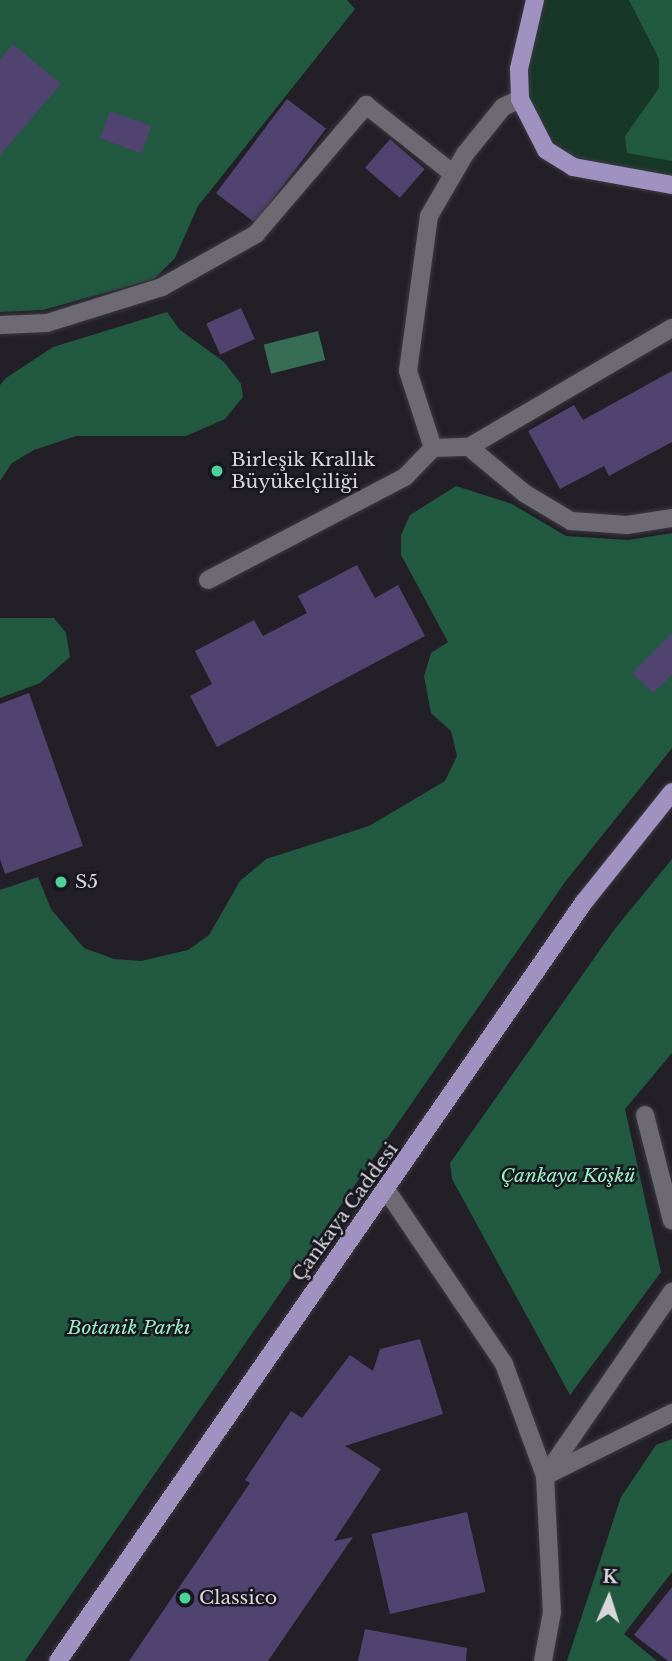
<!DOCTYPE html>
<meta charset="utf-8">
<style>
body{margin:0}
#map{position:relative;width:672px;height:1661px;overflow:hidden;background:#221f27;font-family:"Libre Baskerville",serif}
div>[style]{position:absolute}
.green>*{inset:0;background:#173728}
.forest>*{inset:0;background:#225941}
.water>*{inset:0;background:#376d54;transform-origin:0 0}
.building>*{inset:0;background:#51436f;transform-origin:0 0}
.roads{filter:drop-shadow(0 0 2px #3c3a41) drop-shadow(0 0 2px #3c3a41)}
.minor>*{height:18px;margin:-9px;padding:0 9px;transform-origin:9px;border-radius:9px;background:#6d6a74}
.major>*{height:18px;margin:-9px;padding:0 9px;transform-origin:9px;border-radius:9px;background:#9f91c0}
.dots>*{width:19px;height:19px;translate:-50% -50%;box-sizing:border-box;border:4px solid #18161e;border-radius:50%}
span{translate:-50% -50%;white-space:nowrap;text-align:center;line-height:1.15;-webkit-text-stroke:5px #18161e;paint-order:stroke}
.poi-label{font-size:19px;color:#d7d6db}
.left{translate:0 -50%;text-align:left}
.park-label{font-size:19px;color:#9aefc5;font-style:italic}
.street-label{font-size:19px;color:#d7d6db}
.north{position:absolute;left:574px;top:1563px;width:70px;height:70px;-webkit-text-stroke:5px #18161e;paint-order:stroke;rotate:3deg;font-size:19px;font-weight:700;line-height:28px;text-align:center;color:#d7d6db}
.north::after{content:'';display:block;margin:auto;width:24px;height:32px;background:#d7d6db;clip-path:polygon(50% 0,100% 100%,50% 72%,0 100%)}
</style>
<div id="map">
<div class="green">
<div style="clip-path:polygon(535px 0,672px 0,672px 185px,647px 183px,546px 150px,519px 69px)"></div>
</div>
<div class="forest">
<div style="clip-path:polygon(0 0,347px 0,355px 9px,198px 206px,175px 258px,154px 279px,43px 310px,0 312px)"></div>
<div style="clip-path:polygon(629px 0,672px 0,672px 161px,627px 153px,625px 136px,659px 88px,659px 59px)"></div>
<div style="clip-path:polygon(167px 312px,180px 330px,224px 362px,241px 384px,243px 397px,225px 419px,186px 436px,76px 436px,34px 450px,12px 463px,0 481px,0 385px,6px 378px,53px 347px)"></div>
<div style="clip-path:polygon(456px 486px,512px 504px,566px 536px,628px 540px,672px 533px,672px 748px,565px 882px,25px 1661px,0 1661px,0 890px,38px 877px,51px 909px,84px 948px,114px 959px,141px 961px,188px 950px,209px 935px,240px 881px,266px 859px,369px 826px,445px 781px,457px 756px,451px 731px,431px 713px,424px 676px,431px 653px,448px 642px,401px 555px,401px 535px,410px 515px)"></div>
<div style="clip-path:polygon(0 618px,54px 618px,66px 633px,70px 657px,40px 683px,0 698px)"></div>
<div style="clip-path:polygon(672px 859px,672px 1053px,625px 1109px,661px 1272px,570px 1395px,452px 1179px,450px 1163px,614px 930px)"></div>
<div style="clip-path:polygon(672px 1439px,672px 1572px,624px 1634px,657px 1661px,567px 1661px,621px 1497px,656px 1445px)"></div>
</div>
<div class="water">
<div style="left:318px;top:331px;width:30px;height:56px;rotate:76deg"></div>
</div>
<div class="building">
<div style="clip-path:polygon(13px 44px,61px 84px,0 155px,0 59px)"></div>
<div style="left:287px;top:99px;width:49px;height:118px;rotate:37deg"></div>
<div style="left:110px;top:111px;width:44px;height:29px;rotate:20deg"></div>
<div style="left:390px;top:139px;width:46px;height:38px;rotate:41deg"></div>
<div style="left:241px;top:308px;width:34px;height:38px;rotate:66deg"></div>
<div style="clip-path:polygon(672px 371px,672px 442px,609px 476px,604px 466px,560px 489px,528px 431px,574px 405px,583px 420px)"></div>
<div style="clip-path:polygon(357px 565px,375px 598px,398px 585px,425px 636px,217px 747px,190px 696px,212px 684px,195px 651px,254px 620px,263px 636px,307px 613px,298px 596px)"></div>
<div style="clip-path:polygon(672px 633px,672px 675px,653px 693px,632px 673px)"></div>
<div style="clip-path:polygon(29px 693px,83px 846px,5px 874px,0 859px,0 704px)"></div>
<div style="clip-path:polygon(420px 1339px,443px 1414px,345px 1446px,381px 1469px,334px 1541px,353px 1537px,268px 1661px,129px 1661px,250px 1483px,245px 1480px,291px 1411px,302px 1418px,350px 1355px,373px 1371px,380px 1349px)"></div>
<div style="left:467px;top:1512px;width:82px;height:98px;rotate:77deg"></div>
<div style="clip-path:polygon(672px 1587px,672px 1661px,668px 1661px,634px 1635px)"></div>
<div style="clip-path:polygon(365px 1629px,467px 1648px,466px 1661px,358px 1661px)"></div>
</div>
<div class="roads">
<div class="minor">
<div style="left:0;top:325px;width:47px;rotate:-2.4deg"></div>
<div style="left:47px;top:323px;width:121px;rotate:-17.4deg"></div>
<div style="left:162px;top:287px;width:108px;rotate:-29.4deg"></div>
<div style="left:256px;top:234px;width:170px;rotate:-49.5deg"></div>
<div style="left:366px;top:105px;width:110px;rotate:38.3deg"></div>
<div style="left:469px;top:447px;width:72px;rotate:39.9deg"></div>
<div style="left:524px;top:493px;width:55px;rotate:30.8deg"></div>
<div style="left:571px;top:521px;width:56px;rotate:4.1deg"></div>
<div style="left:627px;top:525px;width:46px;rotate:-8.8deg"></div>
<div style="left:433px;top:448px;width:36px;rotate:-2deg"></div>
<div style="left:469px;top:447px;width:235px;rotate:-30.4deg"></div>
<div style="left:208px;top:580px;width:222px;rotate:-27.6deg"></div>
<div style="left:405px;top:477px;width:40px;rotate:-46deg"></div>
<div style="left:433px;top:448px;width:81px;rotate:-108deg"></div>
<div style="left:408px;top:371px;width:156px;rotate:-82.3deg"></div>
<div style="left:429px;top:216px;width:72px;rotate:-59.9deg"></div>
<div style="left:465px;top:154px;width:60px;rotate:-51deg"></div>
<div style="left:503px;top:107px;width:19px;rotate:-25deg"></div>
<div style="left:645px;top:1115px;width:109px;rotate:75.7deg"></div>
<div style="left:387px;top:1191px;width:209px;rotate:55.9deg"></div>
<div style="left:504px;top:1364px;width:119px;rotate:69.9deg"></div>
<div style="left:545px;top:1476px;width:136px;rotate:87.1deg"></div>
<div style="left:552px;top:1612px;width:50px;rotate:100.4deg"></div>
<div style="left:547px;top:1475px;width:140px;rotate:-26.4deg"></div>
<div style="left:545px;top:1476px;width:224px;rotate:-55.4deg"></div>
</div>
<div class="major">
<div style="left:535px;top:0;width:71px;rotate:103.1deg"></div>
<div style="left:519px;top:69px;width:30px;rotate:88deg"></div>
<div style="left:520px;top:99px;width:57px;rotate:63deg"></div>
<div style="left:546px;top:150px;width:32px;rotate:32deg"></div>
<div style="left:573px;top:167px;width:101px;rotate:10.3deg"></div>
<div style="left:58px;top:1661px;width:923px;rotate:-55.28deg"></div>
<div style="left:584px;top:902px;width:141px;rotate:-51.3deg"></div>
</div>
</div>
<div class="dots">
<div style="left:217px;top:471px;background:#4cd39a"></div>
<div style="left:61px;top:882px;background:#4cd39a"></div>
<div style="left:185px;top:1598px;background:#4cd39a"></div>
</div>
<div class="poi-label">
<span class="left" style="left:231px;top:471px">Birleşik Krallık<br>Büyükelçiliği</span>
<span class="left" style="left:75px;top:882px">S5</span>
<span class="left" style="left:199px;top:1598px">Classico</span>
</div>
<div class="park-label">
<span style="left:568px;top:1176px">Çankaya Köşkü</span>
<span style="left:129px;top:1328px">Botanik Parkı</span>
</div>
<div class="street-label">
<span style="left:345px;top:1212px;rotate:-54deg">Çankaya Caddesi</span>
</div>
<div class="north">K</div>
</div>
